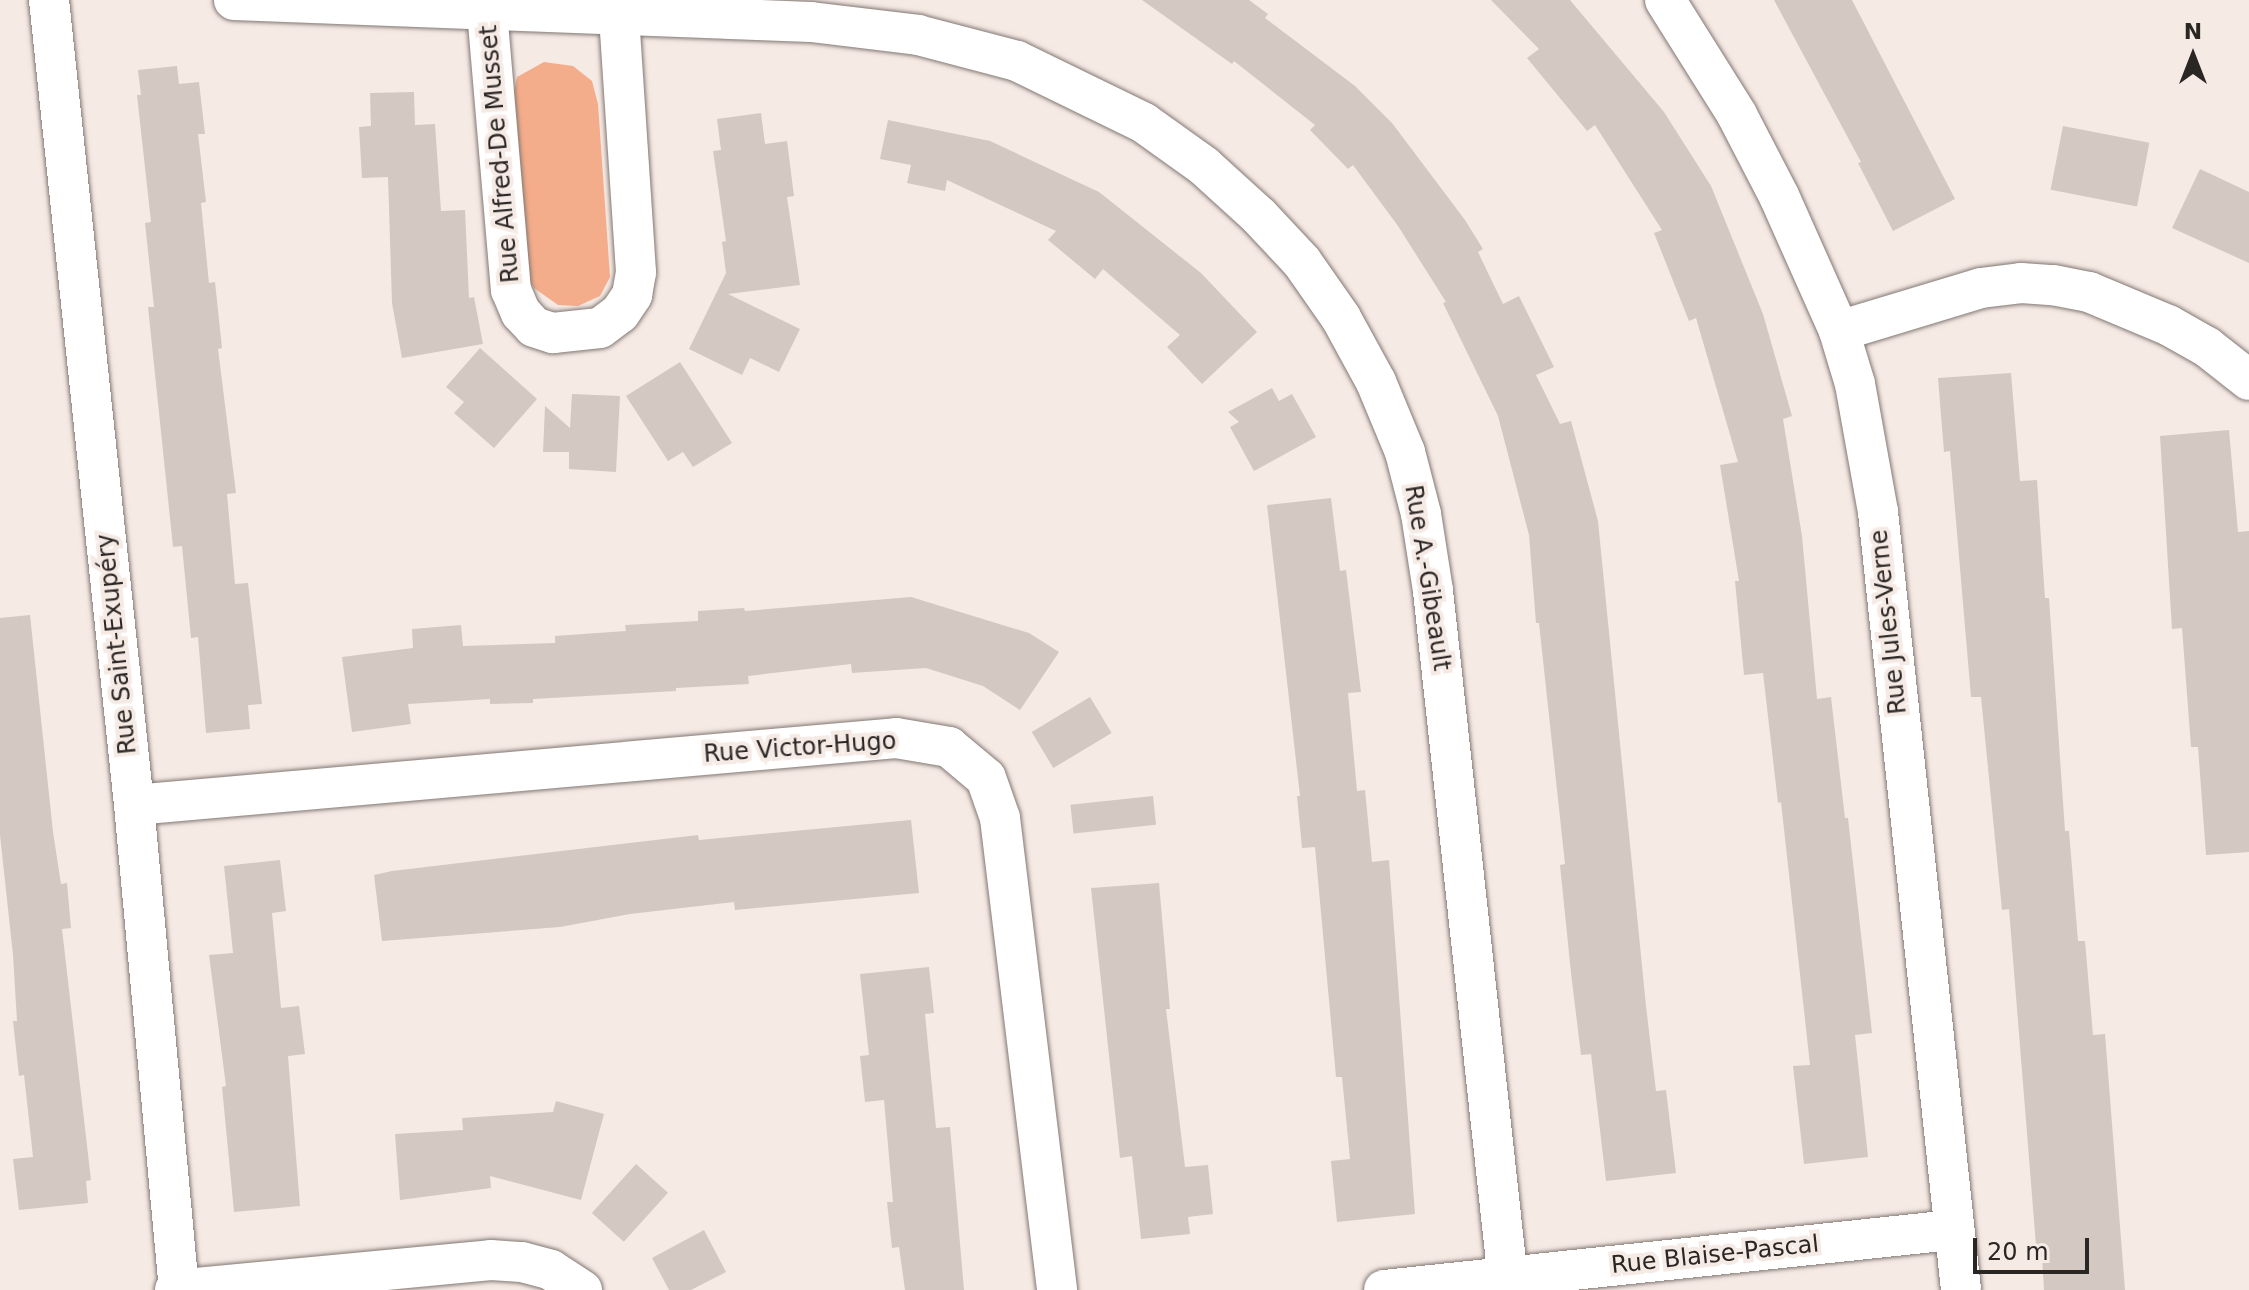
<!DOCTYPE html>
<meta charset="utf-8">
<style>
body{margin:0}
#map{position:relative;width:2249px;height:1290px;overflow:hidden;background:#f6eae5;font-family:"DejaVu Sans",sans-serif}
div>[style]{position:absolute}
.green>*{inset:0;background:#f4ad8b}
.building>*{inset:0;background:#d4c8c3;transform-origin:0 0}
.roads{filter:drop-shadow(0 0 2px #827873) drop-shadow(0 0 2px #827873)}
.minor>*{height:40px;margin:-20px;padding:0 20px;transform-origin:20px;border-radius:20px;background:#fff}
span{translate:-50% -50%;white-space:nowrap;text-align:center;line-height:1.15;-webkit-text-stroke:8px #f6eae5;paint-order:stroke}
.street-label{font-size:24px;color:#2a2624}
.north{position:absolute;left:2153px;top:16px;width:80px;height:80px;-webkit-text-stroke:6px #f6eae5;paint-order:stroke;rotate:0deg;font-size:22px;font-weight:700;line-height:32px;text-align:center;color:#2a2624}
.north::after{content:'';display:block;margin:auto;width:28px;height:36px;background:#2a2624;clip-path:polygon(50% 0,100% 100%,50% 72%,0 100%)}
.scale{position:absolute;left:1973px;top:1238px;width:116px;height:36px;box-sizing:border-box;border:4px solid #2a2624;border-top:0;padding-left:10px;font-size:24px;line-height:28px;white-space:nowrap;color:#2a2624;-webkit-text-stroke:6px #f6eae5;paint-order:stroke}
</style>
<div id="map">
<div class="green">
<div style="clip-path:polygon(544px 62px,573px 66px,592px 81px,598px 104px,610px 277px,600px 296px,578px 306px,558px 305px,534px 288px,524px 272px,511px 106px,517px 77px)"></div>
</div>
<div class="building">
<div style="clip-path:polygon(1142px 0,1249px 0,1268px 14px,1265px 18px,1355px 86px,1392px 123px,1465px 220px,1483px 249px,1478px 252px,1503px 304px,1519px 296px,1554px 367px,1536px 375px,1560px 424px,1571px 421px,1598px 521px,1646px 1006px,1656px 1091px,1666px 1090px,1676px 1173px,1606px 1181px,1591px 1054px,1581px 1055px,1571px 973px,1560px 865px,1565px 864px,1539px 623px,1536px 623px,1529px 535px,1498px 416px,1443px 303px,1446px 302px,1398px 226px,1353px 165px,1348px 169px,1310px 130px,1315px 125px,1234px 61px,1232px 64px)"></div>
<div style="clip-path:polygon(1491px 0,1570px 0,1664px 112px,1711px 186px,1763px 314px,1792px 416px,1783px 419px,1802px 536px,1817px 699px,1831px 697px,1845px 818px,1848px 818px,1872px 1033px,1855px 1035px,1868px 1157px,1804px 1164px,1793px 1066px,1810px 1065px,1781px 802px,1778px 803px,1763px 673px,1744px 675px,1735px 581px,1739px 581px,1720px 465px,1738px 462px,1696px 318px,1689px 321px,1654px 233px,1662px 230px,1595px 125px,1587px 131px,1527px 58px,1539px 49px)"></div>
<div style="clip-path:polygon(1774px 0,1852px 0,1955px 199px,1893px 231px,1858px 163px,1861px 162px)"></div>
<div style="clip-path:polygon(177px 66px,179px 84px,199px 82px,205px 134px,198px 134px,206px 202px,201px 203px,209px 283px,215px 282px,222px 348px,218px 349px,236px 493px,227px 494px,235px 584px,248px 583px,262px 704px,248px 705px,250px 729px,206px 733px,198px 637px,191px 638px,182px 546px,173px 547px,148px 307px,154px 307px,145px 223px,151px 222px,137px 95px,141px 95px,138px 70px)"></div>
<div style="clip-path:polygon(414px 92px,415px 125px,435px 124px,441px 211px,465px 210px,469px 298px,474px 297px,483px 344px,402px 358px,392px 303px,388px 177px,362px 178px,359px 127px,371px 126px,370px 93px)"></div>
<div style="clip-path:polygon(761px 113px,765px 144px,787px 141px,794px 196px,787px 197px,800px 285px,728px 294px,800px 329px,779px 372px,750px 358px,742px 375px,689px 349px,726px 273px,722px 242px,726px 241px,713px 151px,721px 150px,717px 119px)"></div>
<div style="clip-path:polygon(888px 120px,990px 141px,1099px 192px,1201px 273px,1257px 332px,1202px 384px,1167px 347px,1180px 335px,1103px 269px,1095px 279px,1048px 240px,1056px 231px,947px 180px,945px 191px,907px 183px,911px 165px,880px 159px)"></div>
<div style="left:2063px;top:126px;width:88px;height:65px;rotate:11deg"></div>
<div style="clip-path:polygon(2200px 169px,2249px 192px,2249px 263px,2172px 228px)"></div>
<div style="clip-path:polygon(480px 348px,537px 399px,494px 448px,454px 413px,464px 402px,446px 387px)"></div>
<div style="clip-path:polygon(680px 362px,732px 443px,693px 467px,683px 452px,668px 461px,626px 396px)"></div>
<div style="clip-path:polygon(2011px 373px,2020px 481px,2037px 480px,2045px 598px,2049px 598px,2065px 831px,2069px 831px,2078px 941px,2085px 941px,2093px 1035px,2105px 1034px,2125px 1290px,2044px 1290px,2042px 1257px,2037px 1258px,2009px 909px,2002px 910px,1981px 697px,1971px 697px,1950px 451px,1944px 452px,1938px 378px)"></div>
<div style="clip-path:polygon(1272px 388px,1279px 401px,1292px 394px,1316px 437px,1254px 471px,1230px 427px,1239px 422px,1228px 412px)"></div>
<div style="clip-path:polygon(572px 394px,620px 396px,616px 472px,569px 469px,569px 452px,543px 452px,545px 406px,570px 428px)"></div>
<div style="clip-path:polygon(2229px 430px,2238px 532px,2249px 531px,2249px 852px,2206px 855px,2198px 747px,2191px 747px,2182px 628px,2172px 629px,2160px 436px)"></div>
<div style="clip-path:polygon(1331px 498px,1340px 571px,1346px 570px,1361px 692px,1348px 693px,1357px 791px,1365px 790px,1372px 862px,1389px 860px,1415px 1214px,1337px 1222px,1331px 1161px,1350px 1159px,1342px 1077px,1336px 1077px,1315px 847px,1302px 848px,1297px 796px,1300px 796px,1267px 505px)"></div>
<div style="clip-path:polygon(911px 597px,1029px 633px,1059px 652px,1020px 710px,983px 686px,926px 668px,852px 673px,851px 664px,748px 676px,749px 684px,676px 688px,676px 691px,533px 699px,533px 703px,490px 704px,490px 699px,408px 704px,411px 724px,352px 732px,342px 657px,413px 648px,412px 629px,461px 625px,463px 646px,555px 643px,555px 636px,626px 631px,625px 625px,698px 621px,698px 611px,744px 608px,745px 611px)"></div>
<div style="clip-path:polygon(30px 615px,53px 832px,61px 884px,67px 883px,71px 928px,62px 929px,91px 1180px,86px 1181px,88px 1203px,19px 1210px,13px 1159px,33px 1157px,24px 1075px,19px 1076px,13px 1021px,17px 1021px,13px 955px,0 835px,0 618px)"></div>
<div style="left:1090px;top:697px;width:42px;height:68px;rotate:59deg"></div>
<div style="left:1153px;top:796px;width:29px;height:83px;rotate:84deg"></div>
<div style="clip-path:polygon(911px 820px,919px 893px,735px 910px,734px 902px,630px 914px,560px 927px,382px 941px,374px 875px,392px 871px,698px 835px,699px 840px)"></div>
<div style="clip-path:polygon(280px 860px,286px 911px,272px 913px,281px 1008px,299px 1006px,305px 1054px,288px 1056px,300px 1206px,234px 1212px,222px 1087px,226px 1086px,209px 955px,233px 953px,224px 866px)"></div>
<div style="clip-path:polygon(1159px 883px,1170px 1009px,1166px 1009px,1185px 1167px,1208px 1165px,1213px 1214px,1188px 1217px,1190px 1234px,1141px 1239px,1132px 1156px,1120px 1158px,1091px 888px)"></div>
<div style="clip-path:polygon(929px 967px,934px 1013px,925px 1014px,936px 1128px,950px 1127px,964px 1290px,905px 1290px,899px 1247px,892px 1248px,887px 1202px,893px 1202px,884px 1100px,865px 1102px,860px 1056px,869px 1055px,860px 974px)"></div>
<div style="clip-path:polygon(556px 1101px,604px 1114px,581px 1200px,490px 1176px,491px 1188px,400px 1200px,395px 1134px,463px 1130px,462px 1118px,553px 1112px)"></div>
<div style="left:636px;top:1164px;width:43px;height:66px;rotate:42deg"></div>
<div style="clip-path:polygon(704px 1230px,726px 1272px,691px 1290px,669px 1290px,652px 1258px)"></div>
</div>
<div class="roads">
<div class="minor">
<div style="left:49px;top:0;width:809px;rotate:83.97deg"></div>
<div style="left:134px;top:805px;width:486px;rotate:84.7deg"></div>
<div style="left:234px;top:0;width:577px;rotate:2.18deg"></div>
<div style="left:811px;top:22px;width:108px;rotate:6.9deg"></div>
<div style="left:918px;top:35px;width:102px;rotate:14.7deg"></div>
<div style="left:1017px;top:61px;width:141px;rotate:26deg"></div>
<div style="left:1144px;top:123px;width:74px;rotate:35.6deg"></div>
<div style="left:1204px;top:166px;width:74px;rotate:42.3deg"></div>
<div style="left:1259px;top:216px;width:63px;rotate:46.9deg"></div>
<div style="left:1302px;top:262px;width:68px;rotate:55.1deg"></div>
<div style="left:1341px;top:318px;width:73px;rotate:61.3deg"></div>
<div style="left:1376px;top:382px;width:76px;rotate:67.5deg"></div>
<div style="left:1405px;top:452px;width:64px;rotate:75.5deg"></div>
<div style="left:1421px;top:514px;width:78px;rotate:81.1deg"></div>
<div style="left:1433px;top:591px;width:703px;rotate:83.79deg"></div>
<div style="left:1665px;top:0;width:136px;rotate:57.9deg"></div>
<div style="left:1737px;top:115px;width:91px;rotate:62.6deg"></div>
<div style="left:1779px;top:196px;width:148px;rotate:66deg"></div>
<div style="left:1839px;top:331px;width:55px;rotate:73.2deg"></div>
<div style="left:1855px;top:384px;width:130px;rotate:79.8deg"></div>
<div style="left:1878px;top:512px;width:782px;rotate:83.91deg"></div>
<div style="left:487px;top:11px;width:280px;rotate:85.1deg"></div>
<div style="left:511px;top:290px;width:25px;rotate:67deg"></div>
<div style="left:521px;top:313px;width:19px;rotate:47deg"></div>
<div style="left:534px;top:327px;width:20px;rotate:18deg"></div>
<div style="left:553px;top:333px;width:47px;rotate:-6.1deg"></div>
<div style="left:600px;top:328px;width:25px;rotate:-37deg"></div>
<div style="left:620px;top:313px;width:22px;rotate:-56deg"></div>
<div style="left:632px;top:295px;width:23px;rotate:-80deg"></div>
<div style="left:636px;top:272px;width:257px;rotate:-93.8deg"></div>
<div style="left:1839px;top:331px;width:148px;rotate:-16.8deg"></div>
<div style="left:1981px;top:288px;width:40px;rotate:-7.1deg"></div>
<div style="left:2021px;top:283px;width:32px;rotate:4deg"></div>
<div style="left:2053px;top:285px;width:37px;rotate:11deg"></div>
<div style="left:2089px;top:292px;width:86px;rotate:22.7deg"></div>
<div style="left:2168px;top:325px;width:45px;rotate:29.4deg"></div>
<div style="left:2207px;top:347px;width:53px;rotate:38.2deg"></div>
<div style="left:134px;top:805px;width:765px;rotate:-5.02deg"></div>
<div style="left:896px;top:738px;width:54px;rotate:9.6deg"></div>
<div style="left:949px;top:747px;width:48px;rotate:40deg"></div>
<div style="left:986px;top:778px;width:42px;rotate:70.7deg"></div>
<div style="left:1000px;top:818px;width:475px;rotate:83.1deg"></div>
<div style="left:175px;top:1290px;width:317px;rotate:-5.4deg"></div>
<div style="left:491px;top:1260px;width:31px;rotate:4deg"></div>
<div style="left:522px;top:1262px;width:30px;rotate:15deg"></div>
<div style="left:551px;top:1270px;width:37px;rotate:33deg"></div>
<div style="left:1384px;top:1290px;width:571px;rotate:-6.03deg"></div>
</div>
</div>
<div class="street-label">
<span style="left:500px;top:154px;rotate:-95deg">Rue Alfred-De Musset</span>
<span style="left:1427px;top:578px;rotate:81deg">Rue A.-Gibeault</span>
<span style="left:1889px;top:622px;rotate:-96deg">Rue Jules-Verne</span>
<span style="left:117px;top:644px;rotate:-96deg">Rue Saint-Exupéry</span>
<span style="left:800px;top:748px;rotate:-4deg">Rue Victor-Hugo</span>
<span style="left:1715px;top:1255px;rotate:-6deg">Rue Blaise-Pascal</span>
</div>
<div class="north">N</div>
<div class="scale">20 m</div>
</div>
